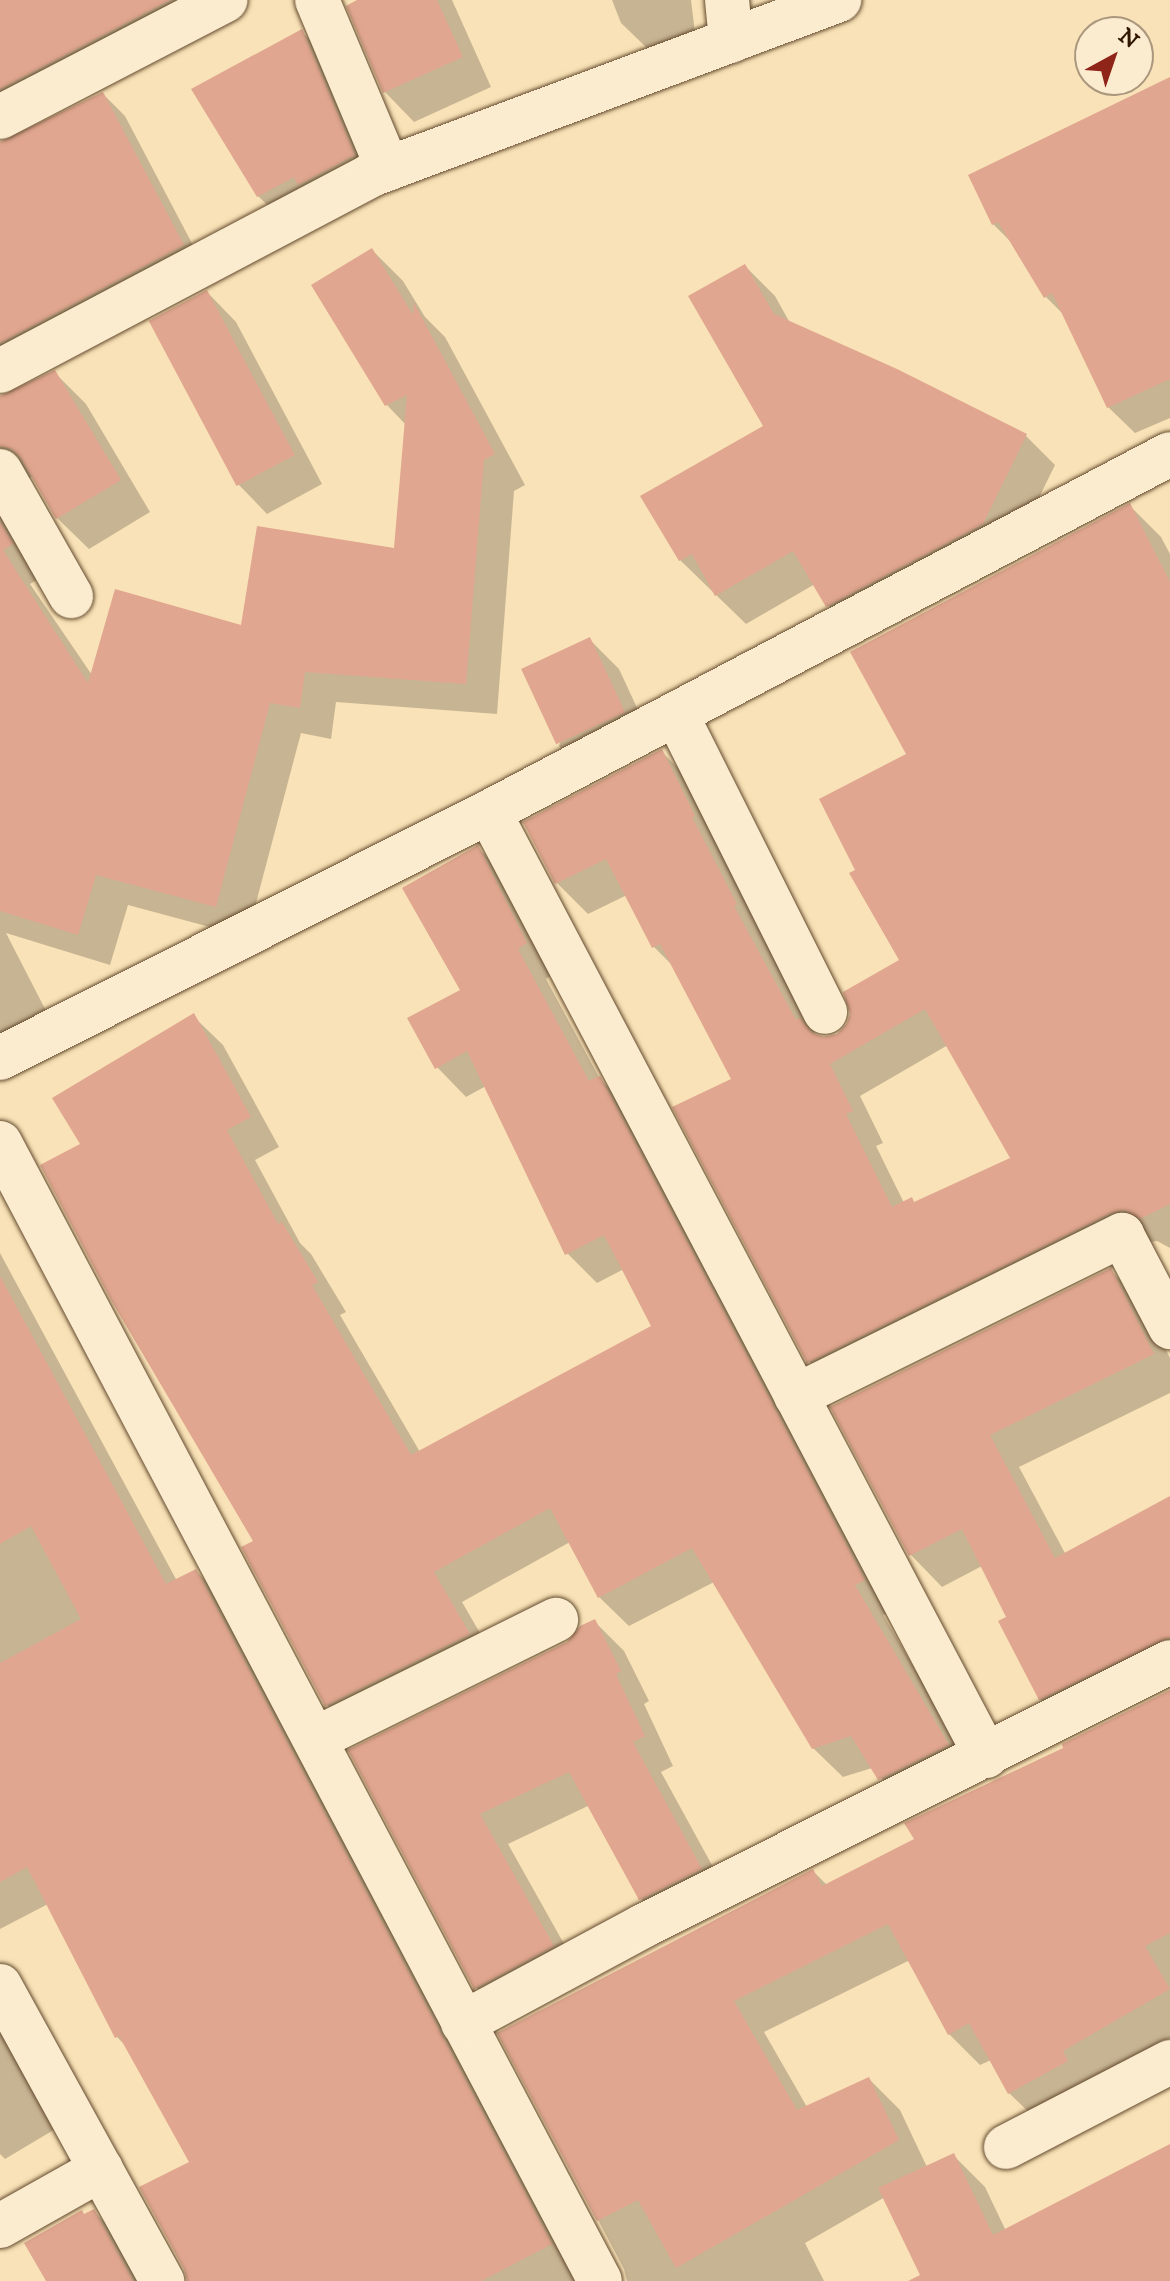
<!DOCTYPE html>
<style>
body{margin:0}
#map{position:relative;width:1170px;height:2281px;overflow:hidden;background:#f9e2b7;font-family:"IM FELL DW Pica",serif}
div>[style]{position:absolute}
.shadow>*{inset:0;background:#0003}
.building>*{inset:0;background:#e0a68f;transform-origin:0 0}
.roads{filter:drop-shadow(0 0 2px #634a2e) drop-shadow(0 0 2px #634a2e)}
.minor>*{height:44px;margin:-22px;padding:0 22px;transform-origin:22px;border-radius:22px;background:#fbecd0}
span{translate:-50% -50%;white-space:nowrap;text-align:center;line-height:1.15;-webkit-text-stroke:6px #fbecd0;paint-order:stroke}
.north{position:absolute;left:1074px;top:16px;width:80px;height:80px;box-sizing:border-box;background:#fbecd0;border:2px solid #aa977d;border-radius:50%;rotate:40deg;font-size:22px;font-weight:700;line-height:32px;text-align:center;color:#311700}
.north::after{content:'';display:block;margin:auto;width:28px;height:36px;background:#8f2418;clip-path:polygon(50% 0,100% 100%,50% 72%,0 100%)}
</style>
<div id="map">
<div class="shadow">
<div style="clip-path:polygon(0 0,194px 0,0 128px)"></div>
<div style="clip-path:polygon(361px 0,452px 0,491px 87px,414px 122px,385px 92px)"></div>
<div style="clip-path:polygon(612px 0,691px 0,695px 33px,651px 52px,621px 23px)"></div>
<div style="clip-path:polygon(302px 32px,328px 58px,380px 182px,285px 222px,258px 196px)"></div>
<div style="clip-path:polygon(1170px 79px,1170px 418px,1135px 433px,1108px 407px,1066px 317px,1045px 296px,1014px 245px,993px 224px)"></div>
<div style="clip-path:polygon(103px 94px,125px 116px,205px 268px,0 382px,0 144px)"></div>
<div style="clip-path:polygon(372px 250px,403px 281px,425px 317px,445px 337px,525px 485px,514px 491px,497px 714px,336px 702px,331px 739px,301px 733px,247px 937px,128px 905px,110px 965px,6px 933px,60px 1038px,0 1068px,0 398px,55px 373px,86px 404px,150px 512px,89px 549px,57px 518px,32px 477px,20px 480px,43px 576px,30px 584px,92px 675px,243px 628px,396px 550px,406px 425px,387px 405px)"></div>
<div style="clip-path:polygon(745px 266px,775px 296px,790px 323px,1026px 436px,1055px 465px,1012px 553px,857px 635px,828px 605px,815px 584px,746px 624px,680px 560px,765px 426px)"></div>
<div style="clip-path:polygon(207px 292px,236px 322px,322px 484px,267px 514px,238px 484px)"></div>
<div style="clip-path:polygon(evenodd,1130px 506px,1161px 537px,1170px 554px,1170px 1248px,1157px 1241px,1143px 1243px,840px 1393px,809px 1361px,734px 1080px,674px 967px,654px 947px,627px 895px,588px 914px,557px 883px,525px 823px,662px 752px,693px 783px,764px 938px,817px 1037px,836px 1036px,902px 960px,858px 870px,908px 755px,1130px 506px,948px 1045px,1013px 1158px,915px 1203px,904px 1203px,876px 1146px,883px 1143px,860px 1096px,948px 1045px)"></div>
<div style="clip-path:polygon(589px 639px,619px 669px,653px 742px,589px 776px,559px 746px)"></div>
<div style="clip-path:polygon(478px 848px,507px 877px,555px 973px,546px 979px,600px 1079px,629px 1108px,893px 1610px,883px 1615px,977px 1774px,909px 1809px,872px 1768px,843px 1777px,813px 1748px,714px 1582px,629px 1626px,599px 1597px,570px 1542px,462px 1602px,498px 1664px,356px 1734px,327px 1705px,82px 1144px,193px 1016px,223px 1045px,279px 1147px,255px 1160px,300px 1243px,311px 1254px,346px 1312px,340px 1315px,420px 1452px,654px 1327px,624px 1269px,597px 1283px,567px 1253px,486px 1086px,466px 1097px,437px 1067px,463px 991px)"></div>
<div style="clip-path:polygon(0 1253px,177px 1581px,196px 1571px,227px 1603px,585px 2281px,189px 2281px,192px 2163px,127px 2047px,117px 2037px,48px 1904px,0 1929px)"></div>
<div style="clip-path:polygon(1111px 1271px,1142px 1302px,1170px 1358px,1170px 1393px,1019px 1467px,1066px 1555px,1170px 1498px,1170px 1681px,1072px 1730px,1040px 1699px,1009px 1618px,982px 1566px,942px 1587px,911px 1555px,833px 1408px)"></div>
<div style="clip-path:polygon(594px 1621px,624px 1651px,649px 1701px,644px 1704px,673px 1766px,661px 1772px,730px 1898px,670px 1928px,641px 1899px,590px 1805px,508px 1844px,582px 1976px,505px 2017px,476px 1987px,351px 1751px,568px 1644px)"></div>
<div style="clip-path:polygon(1170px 1692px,1170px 2038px,1092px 2083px,1041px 2124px,1009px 2093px,991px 2060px,980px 2065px,949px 2034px,910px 1960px,764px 2032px,807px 2107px,869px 2079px,900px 2110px,927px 2167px,953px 2155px,985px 2187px,1006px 2231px,1170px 2146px,1170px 2281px,925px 2281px,885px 2197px,805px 2243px,824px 2281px,627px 2281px,624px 2269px,500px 2034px,813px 1871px,827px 1885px,917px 1840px,1066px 1748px)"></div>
<div style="clip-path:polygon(0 2031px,57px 2128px,5px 2159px,0 2154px)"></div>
<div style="clip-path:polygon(94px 2212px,125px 2243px,147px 2281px,48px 2281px,85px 2216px)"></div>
</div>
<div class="building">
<div style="clip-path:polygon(0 0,170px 0,0 89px)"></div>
<div style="clip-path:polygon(357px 0,437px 0,463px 57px,383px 93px,346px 6px)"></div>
<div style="clip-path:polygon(302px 29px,355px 155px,298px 185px,294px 177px,257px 197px,191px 89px)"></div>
<div style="clip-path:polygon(1170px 77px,1170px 379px,1107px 408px,1052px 293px,1044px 298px,998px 222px,992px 225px,968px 175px)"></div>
<div style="clip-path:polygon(103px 92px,184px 245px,0 343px,0 142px)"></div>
<div style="clip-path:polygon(372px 248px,413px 315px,414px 303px,495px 454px,484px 460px,466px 684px,305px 672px,300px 708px,270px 703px,216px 907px,96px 875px,78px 935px,0 911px,0 522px,13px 544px,3px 550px,88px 683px,115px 589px,241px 625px,257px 526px,394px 548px,407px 395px,385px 406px,311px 285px)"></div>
<div style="clip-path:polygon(745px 264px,774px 314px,897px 369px,1027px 434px,983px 524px,826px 607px,793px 551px,715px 596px,692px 554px,679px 561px,640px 496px,763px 426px,688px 296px)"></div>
<div style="left:207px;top:290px;width:187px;height:66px;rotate:62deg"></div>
<div style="clip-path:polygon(55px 370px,121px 480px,56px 519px,21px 458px,12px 449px,0 446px,0 396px)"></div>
<div style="clip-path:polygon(evenodd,1130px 503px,1170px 582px,1170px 1204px,1140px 1219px,1124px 1210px,1111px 1213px,807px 1363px,672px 1107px,731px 1079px,660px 944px,652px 948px,606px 859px,555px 884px,523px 822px,662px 749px,695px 816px,692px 817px,737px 904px,734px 906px,796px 1020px,800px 1018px,812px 1033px,824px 1037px,837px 1034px,846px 1025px,850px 1014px,843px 992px,899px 960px,849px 873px,855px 870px,819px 799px,906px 754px,850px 652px,1130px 503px,925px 1009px,1010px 1158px,914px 1202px,912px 1197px,892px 1207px,846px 1114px,853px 1111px,830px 1064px,925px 1009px)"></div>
<div style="left:590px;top:637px;width:83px;height:76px;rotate:65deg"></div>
<div style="clip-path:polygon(478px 845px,527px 943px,518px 949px,589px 1081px,600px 1076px,865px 1580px,855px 1585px,949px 1745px,878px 1780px,851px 1736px,812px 1749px,692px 1548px,598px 1598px,550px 1508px,434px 1572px,470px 1634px,325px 1706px,241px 1547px,253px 1541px,111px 1300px,40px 1165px,80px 1144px,52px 1098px,194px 1013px,251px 1117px,227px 1130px,278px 1224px,282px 1222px,318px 1282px,312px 1285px,411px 1455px,651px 1326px,604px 1235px,565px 1255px,467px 1051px,435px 1069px,407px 1018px,460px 990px,402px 888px)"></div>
<div style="clip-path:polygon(1111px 1268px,1154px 1354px,990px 1435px,1055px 1558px,1170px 1496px,1170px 1637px,1039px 1700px,998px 1621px,1006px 1617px,962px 1529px,909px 1556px,830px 1407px)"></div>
<div style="clip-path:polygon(0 1276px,166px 1584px,196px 1569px,552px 2244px,481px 2281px,187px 2281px,184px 2269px,139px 2187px,189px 2162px,119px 2036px,115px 2038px,27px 1867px,0 1882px,0 1663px,81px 1619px,31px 1526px,0 1544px)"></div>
<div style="clip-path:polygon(595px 1619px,621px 1671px,616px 1674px,645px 1736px,633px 1742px,702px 1869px,639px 1900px,569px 1772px,480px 1814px,554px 1946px,474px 1989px,348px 1750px,567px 1642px,580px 1626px)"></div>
<div style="clip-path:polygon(1170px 1690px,1170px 1933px,1145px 1946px,1170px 1989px,1063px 2051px,1068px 2061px,1008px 2094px,969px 2023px,948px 2035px,888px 1924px,734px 2001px,797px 2110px,869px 2077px,899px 2140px,676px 2268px,638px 2200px,597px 2221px,497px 2033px,813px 1869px,822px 1886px,914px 1839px,904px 1823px,1063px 1748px,1062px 1744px)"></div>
<div style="clip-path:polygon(1170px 2144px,1170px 2281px,908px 2281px,920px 2275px,878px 2188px,954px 2153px,993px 2235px)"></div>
<div style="clip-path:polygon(94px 2209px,133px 2281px,46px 2281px,24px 2243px,82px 2210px,84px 2214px)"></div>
</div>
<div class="roads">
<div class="minor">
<div style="left:317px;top:0;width:183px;rotate:67.2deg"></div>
<div style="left:727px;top:0;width:41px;rotate:84.4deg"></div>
<div style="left:0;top:117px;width:254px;rotate:-27.4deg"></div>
<div style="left:0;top:371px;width:420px;rotate:-27.8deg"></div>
<div style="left:371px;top:175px;width:500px;rotate:-20.5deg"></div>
<div style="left:0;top:471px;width:144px;rotate:60.4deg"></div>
<div style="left:676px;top:714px;width:333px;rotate:63.4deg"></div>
<div style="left:489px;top:812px;width:1067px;rotate:62.23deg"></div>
<div style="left:0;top:1058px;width:547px;rotate:-26.71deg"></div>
<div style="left:489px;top:812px;width:769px;rotate:-27.73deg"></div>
<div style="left:0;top:1143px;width:1286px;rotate:62.2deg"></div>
<div style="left:796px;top:1396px;width:364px;rotate:-26.3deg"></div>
<div style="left:1122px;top:1235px;width:104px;rotate:62.4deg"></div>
<div style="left:315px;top:1739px;width:269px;rotate:-26.3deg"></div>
<div style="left:0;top:1986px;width:337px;rotate:61.2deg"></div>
<div style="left:463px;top:2023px;width:204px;rotate:-28.3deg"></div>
<div style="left:643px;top:1926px;width:589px;rotate:-26.61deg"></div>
<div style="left:1006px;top:2147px;width:185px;rotate:-27.4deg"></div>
<div style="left:0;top:2226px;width:116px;rotate:-29.4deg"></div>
</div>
</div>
<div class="north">N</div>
</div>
